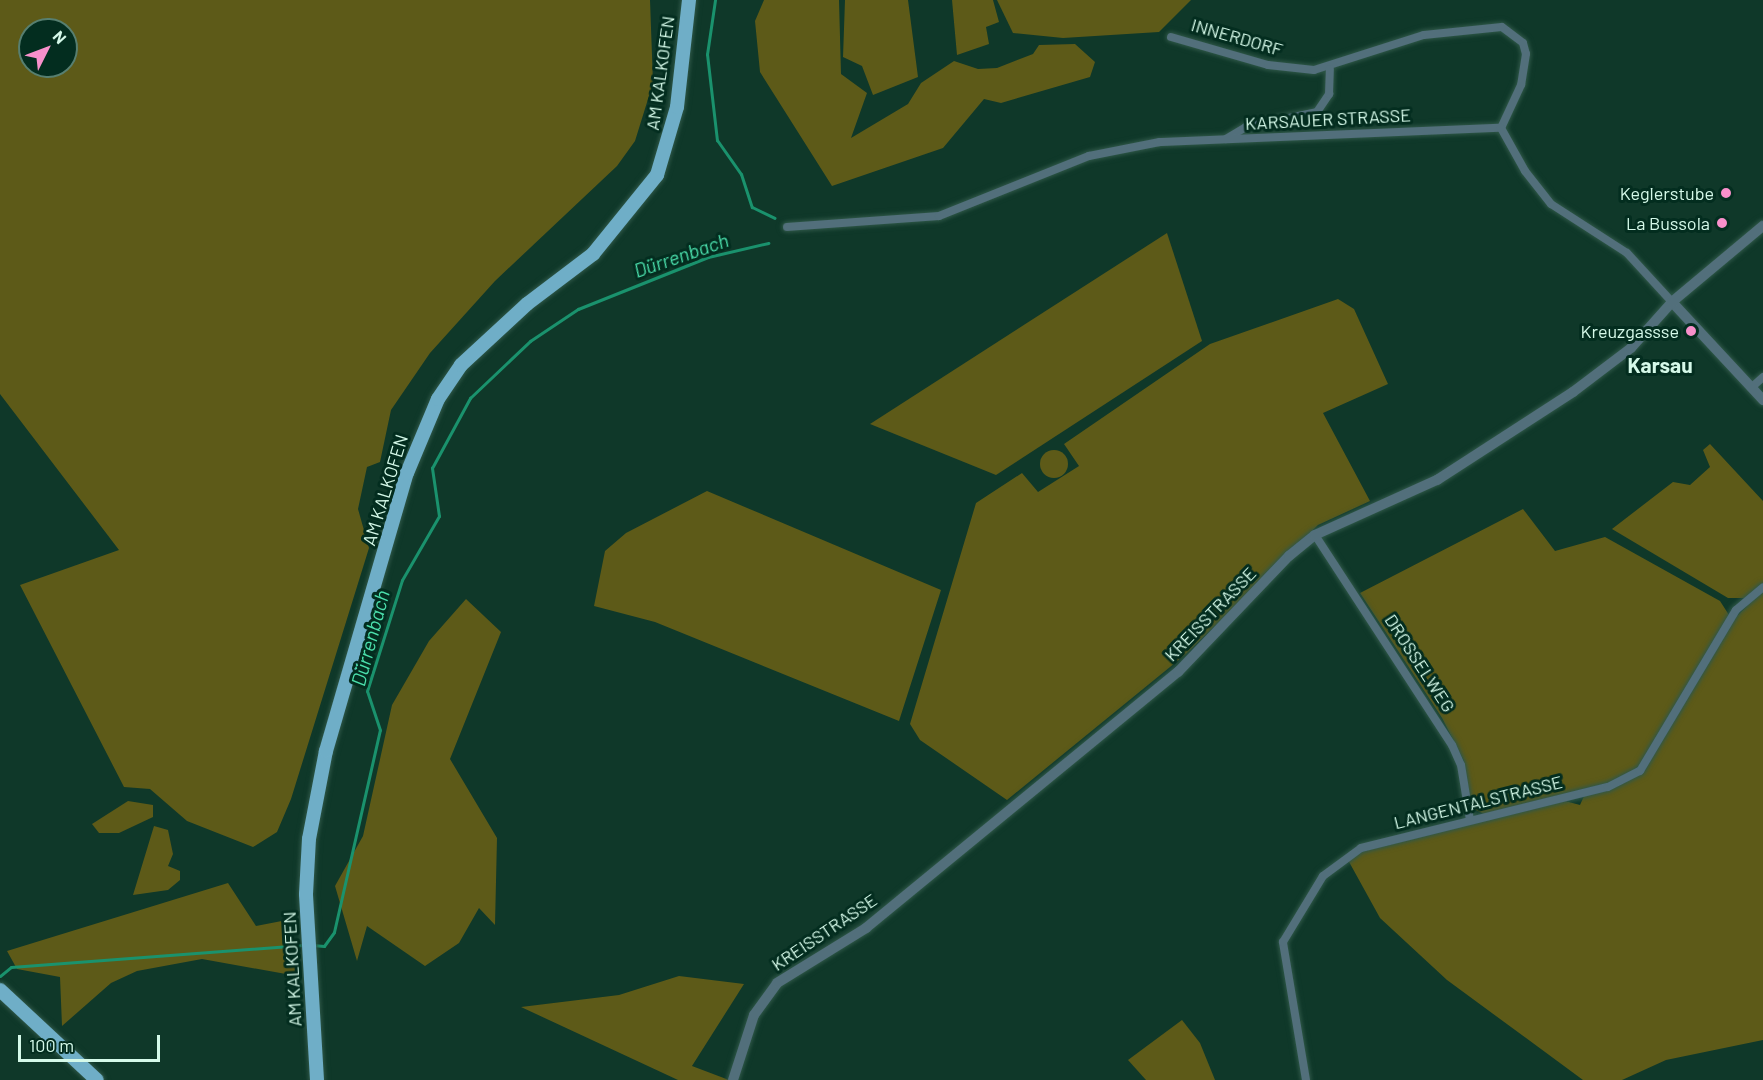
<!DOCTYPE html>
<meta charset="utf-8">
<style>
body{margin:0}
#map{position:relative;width:1763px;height:1080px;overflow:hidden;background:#0f3829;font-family:Barlow,sans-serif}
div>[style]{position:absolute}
.green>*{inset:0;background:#5d5a18}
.round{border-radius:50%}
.stream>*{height:3px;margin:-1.5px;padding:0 1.5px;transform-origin:1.5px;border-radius:1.5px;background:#1a926d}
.roads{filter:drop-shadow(0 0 2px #2f5748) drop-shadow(0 0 2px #2f5748)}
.minor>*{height:8px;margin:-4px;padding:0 4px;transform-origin:4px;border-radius:4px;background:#526f7b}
.tertiary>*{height:10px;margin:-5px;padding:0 5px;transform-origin:5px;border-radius:5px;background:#526f7b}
.primary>*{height:14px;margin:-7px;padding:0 7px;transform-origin:7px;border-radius:7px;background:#6faec7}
.dots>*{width:16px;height:16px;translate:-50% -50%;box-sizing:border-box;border:3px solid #032d1f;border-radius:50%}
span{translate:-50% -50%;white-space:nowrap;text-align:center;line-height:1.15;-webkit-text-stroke:6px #032d1f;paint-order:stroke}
.street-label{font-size:18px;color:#d5f9e9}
.poi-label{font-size:18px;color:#d5f9e9}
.right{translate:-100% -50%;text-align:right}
.water-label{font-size:20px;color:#4bdfac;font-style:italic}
.quarter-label{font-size:21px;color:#d5f9e9;font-weight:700}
.north{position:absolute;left:18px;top:18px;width:60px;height:60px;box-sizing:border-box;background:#032d1f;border:2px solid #577f70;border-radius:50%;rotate:48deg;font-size:16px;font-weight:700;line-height:24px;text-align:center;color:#d5f9e9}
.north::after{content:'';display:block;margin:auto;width:21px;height:27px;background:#f890cb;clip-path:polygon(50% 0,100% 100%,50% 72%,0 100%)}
.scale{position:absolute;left:18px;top:1035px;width:142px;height:27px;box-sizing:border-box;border:3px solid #d5f9e9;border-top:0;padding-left:8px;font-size:18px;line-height:21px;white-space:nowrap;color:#d5f9e9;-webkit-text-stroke:4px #032d1f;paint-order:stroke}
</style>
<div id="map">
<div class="green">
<div style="clip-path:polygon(evenodd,0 0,650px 0,653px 83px,635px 141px,617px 166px,495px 281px,430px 353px,391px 410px,380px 462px,367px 467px,358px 509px,369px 548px,291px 799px,277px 832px,253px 847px,187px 821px,150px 789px,124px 787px,20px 585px,119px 550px,0 394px,0 0,30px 30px,66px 30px,66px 66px,30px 66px,30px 30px)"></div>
<div style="clip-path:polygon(764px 0,839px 0,841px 74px,867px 93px,851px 138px,908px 104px,921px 83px,954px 61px,978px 69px,997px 68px,1033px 54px,1039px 45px,1075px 44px,1095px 62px,1090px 77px,1001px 103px,984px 99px,943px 148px,832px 186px,760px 72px,755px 21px)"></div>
<div style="clip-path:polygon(845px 0,908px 0,918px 77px,873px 95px,862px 66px,843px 57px)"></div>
<div style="clip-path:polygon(952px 0,993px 0,999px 22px,986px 27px,989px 44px,957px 55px)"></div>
<div style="clip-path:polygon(997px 0,1191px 0,1159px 32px,1063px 38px,1013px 33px)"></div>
<div style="clip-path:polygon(1167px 233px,1202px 341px,996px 475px,870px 424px)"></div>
<div style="clip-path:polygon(1338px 299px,1354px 309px,1388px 384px,1323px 413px,1370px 501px,1318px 525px,1186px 654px,1007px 800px,920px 740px,910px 724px,976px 503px,1022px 473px,1038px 492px,1079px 466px,1064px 444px,1210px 344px)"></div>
<div style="clip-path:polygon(1710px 444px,1763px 501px,1763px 583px,1746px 598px,1728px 598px,1612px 529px,1673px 482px,1690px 485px,1710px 467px,1703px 450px)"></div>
<div class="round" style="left:1040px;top:450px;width:28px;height:28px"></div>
<div style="clip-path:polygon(707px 491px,941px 590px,899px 721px,655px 622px,594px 606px,605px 551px,626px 533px)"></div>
<div style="clip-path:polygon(1523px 509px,1555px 551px,1605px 537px,1720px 601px,1729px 615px,1654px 750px,1635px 770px,1616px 781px,1484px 814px,1470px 807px,1464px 761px,1442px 718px,1360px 593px)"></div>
<div style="clip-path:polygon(1763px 590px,1763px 1040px,1666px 1060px,1622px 1080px,1583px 1080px,1447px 980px,1380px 918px,1348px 860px,1364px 851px,1565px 801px,1580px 805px,1584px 796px,1645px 770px,1736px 617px)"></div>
<div style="clip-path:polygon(466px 599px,501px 632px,450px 759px,497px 838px,495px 925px,479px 908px,459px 943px,425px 966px,367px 926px,357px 961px,335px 886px,363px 836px,392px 705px,429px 641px)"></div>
<div style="clip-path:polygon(128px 801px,153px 805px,153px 817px,119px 833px,99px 833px,92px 824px)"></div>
<div style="clip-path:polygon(154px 826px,168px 830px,173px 854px,168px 866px,180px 871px,180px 880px,168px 890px,133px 895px)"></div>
<div style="clip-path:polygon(228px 883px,256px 926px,292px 919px,297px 976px,202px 959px,137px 971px,111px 983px,62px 1026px,60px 977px,17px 969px,7px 951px)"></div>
<div style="clip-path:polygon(679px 976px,744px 984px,692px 1066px,729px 1080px,678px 1080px,521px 1007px,619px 995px)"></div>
<div style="clip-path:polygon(1182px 1020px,1200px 1043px,1215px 1080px,1146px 1080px,1128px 1060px)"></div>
</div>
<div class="stream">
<div style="left:715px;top:0;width:55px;rotate:98.4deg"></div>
<div style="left:707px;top:54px;width:87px;rotate:83.4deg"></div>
<div style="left:717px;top:140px;width:42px;rotate:54.8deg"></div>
<div style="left:741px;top:174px;width:35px;rotate:72deg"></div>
<div style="left:752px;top:207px;width:25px;rotate:26deg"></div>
<div style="left:312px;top:945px;width:12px;rotate:5deg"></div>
<div style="left:324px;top:946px;width:17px;rotate:-54deg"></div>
<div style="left:334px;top:932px;width:207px;rotate:-77.2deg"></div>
<div style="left:380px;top:730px;width:41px;rotate:-108.4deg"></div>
<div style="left:367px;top:691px;width:116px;rotate:-72.5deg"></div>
<div style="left:402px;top:580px;width:74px;rotate:-60deg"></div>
<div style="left:439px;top:516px;width:49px;rotate:-98.3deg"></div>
<div style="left:432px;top:468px;width:80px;rotate:-61.5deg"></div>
<div style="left:470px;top:398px;width:83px;rotate:-43.5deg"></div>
<div style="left:530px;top:341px;width:58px;rotate:-33.7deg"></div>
<div style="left:578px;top:309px;width:140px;rotate:-21.8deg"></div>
<div style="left:708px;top:257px;width:62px;rotate:-13.1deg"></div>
<div style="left:0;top:976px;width:14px;rotate:-39deg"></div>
<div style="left:11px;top:967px;width:296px;rotate:-4.3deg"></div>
</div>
<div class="roads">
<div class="minor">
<div style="left:1171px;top:37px;width:101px;rotate:16.1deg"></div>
<div style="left:1268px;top:65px;width:46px;rotate:6.2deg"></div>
<div style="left:1314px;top:70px;width:115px;rotate:-17.7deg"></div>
<div style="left:1424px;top:35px;width:78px;rotate:-5.9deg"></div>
<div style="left:1502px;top:27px;width:26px;rotate:37deg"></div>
<div style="left:1523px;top:43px;width:11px;rotate:75deg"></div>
<div style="left:1526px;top:54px;width:31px;rotate:99deg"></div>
<div style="left:1521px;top:85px;width:47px;rotate:114.9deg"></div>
<div style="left:1226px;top:139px;width:23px;rotate:-31deg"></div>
<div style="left:1246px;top:127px;width:73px;rotate:-11.9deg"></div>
<div style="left:1317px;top:112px;width:22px;rotate:-56deg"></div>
<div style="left:1329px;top:94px;width:25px;rotate:-88deg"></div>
<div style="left:787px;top:227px;width:152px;rotate:-4.1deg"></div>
<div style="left:939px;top:216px;width:162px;rotate:-21.8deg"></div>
<div style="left:1089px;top:156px;width:72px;rotate:-11.2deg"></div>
<div style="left:1160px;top:142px;width:341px;rotate:-2.4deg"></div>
<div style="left:1501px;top:128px;width:49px;rotate:60.8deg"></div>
<div style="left:1525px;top:171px;width:42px;rotate:51.8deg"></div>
<div style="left:1551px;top:204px;width:90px;rotate:32.8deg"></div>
<div style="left:1627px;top:253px;width:67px;rotate:47.4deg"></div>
<div style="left:1752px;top:387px;width:15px;rotate:-42deg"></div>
<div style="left:1315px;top:535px;width:251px;rotate:56.9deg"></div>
<div style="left:1452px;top:745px;width:22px;rotate:66deg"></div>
<div style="left:1461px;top:765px;width:56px;rotate:80.7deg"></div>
<div style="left:1306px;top:1080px;width:140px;rotate:-99.5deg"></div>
<div style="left:1283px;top:942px;width:77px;rotate:-58.8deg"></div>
<div style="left:1323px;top:876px;width:47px;rotate:-36.4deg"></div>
<div style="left:1361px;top:848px;width:254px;rotate:-13.9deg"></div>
<div style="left:1608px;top:787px;width:36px;rotate:-27deg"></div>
<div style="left:1640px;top:771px;width:187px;rotate:-59.2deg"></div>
<div style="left:1736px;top:610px;width:35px;rotate:-40deg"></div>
</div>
<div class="tertiary">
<div style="left:1672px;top:302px;width:134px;rotate:47.1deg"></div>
<div style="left:733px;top:1080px;width:68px;rotate:-72.1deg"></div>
<div style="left:754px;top:1015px;width:39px;rotate:-54deg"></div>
<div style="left:777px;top:983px;width:105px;rotate:-31.7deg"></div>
<div style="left:866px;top:928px;width:404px;rotate:-39.4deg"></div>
<div style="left:1178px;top:672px;width:161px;rotate:-46.3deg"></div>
<div style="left:1289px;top:556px;width:33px;rotate:-39deg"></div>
<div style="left:1315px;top:535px;width:134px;rotate:-24.3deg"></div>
<div style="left:1437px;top:480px;width:162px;rotate:-32.9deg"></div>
<div style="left:1573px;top:392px;width:73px;rotate:-37.2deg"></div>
<div style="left:1631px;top:348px;width:62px;rotate:-48.3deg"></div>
<div style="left:1672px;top:302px;width:119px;rotate:-39.9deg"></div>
</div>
<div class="primary">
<div style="left:0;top:990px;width:132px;rotate:42.9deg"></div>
<div style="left:317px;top:1080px;width:186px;rotate:-93.4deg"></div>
<div style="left:306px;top:894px;width:55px;rotate:-86.9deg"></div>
<div style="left:309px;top:839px;width:90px;rotate:-79.1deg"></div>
<div style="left:326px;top:751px;width:290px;rotate:-73.8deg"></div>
<div style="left:407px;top:473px;width:80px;rotate:-67.3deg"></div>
<div style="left:438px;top:399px;width:41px;rotate:-55.9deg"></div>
<div style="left:461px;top:365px;width:90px;rotate:-42.7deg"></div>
<div style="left:527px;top:304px;width:83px;rotate:-37.1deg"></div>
<div style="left:593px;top:254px;width:102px;rotate:-51deg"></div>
<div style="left:657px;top:175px;width:71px;rotate:-73.6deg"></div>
<div style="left:677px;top:107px;width:108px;rotate:-83.6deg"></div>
</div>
</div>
<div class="dots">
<div style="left:1726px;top:193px;background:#f890cb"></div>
<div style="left:1722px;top:223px;background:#f890cb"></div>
<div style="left:1691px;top:331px;background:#f890cb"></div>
</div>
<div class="street-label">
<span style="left:1237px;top:37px;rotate:16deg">INNERDORF</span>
<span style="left:660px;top:73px;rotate:-82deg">AM KALKOFEN</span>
<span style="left:1328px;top:119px;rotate:-3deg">KARSAUER STRASSE</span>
<span style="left:385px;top:490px;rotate:-73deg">AM KALKOFEN</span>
<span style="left:1210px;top:614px;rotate:-46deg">KREISSTRASSE</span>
<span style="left:1420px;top:663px;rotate:57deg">DROSSELWEG</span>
<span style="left:1478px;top:802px;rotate:-14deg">LANGENTALSTRASSE</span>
<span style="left:824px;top:932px;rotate:-34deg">KREISSTRASSE</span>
<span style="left:292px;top:969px;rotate:-93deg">AM KALKOFEN</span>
</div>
<div class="poi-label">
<span class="right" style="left:1714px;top:193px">Keglerstube</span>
<span class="right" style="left:1710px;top:223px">La Bussola</span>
<span class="right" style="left:1679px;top:331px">Kreuzgassse</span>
</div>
<div class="water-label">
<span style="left:681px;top:255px;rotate:-19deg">Dürrenbach</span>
<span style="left:370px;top:638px;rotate:-75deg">Dürrenbach</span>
</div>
<div class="quarter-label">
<span style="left:1660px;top:365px">Karsau</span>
</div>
<div class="north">N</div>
<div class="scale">100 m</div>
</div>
